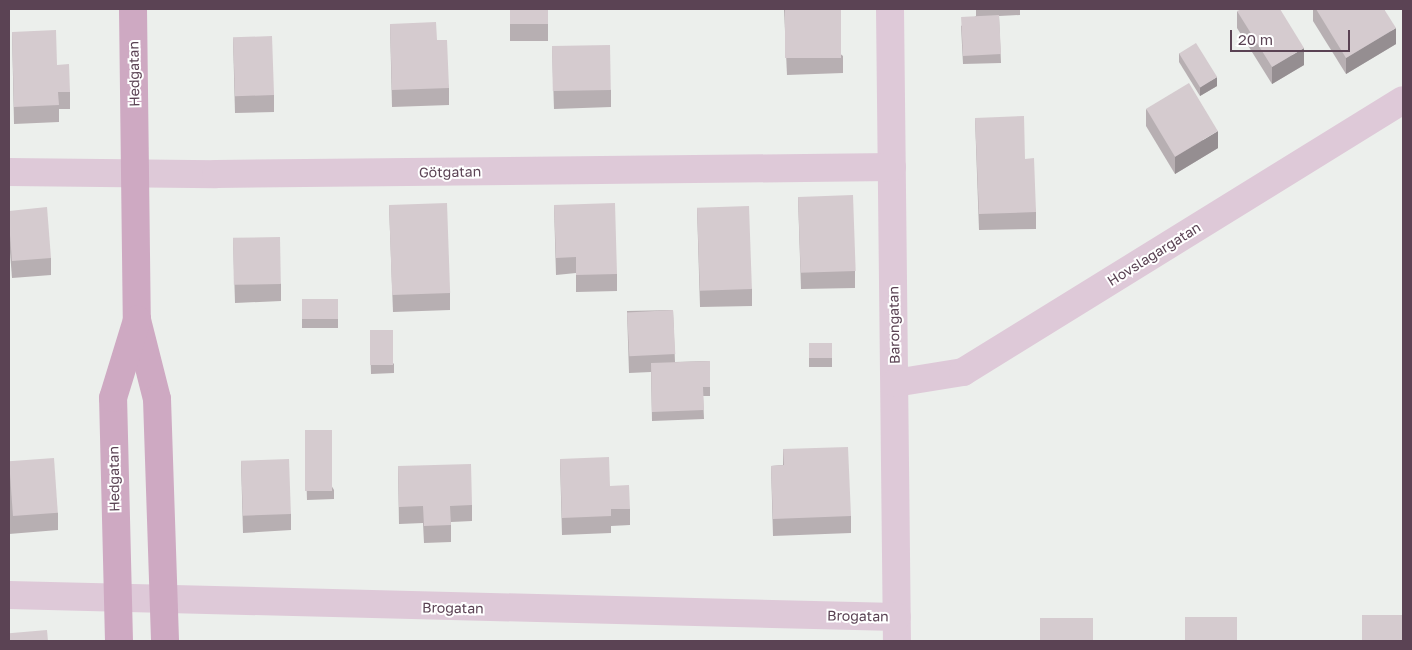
<!DOCTYPE html>
<meta charset="utf-8">
<style>
body{margin:0}
#map{position:relative;width:1412px;height:650px;overflow:hidden;background:#ecefec;font-family:"Golos Text",sans-serif}
div>[style]{position:absolute}
.minor>*{height:28px;margin:-14px;padding:0 14px;transform-origin:14px;border-radius:14px;background:#dec9d8}
.major>*{height:28px;margin:-14px;padding:0 14px;transform-origin:14px;border-radius:14px;background:#cea9c2}
.wall>*{inset:0;background:#b7afb2;transform-origin:0 0}
.shaded-wall>*{inset:0;background:#958e91}
.building>*{inset:0;background:#d5cbcf;transform-origin:0 0}
span{translate:-50% -50%;white-space:nowrap;text-align:center;line-height:1.15;-webkit-text-stroke:4px #fff;paint-order:stroke}
.street-label{font-size:14px;color:#5b4354}
.frame{position:absolute;inset:0;border:10px solid #5b4354;pointer-events:none}
.scale{position:absolute;left:1230px;top:30px;width:120px;height:22px;box-sizing:border-box;border:2px solid #5b4354;border-top:0;padding-left:6px;font-size:15px;line-height:18px;white-space:nowrap;color:#5b4354;-webkit-text-stroke:4px #fff;paint-order:stroke}
</style>
<div id="map">
<div class="minor">
<div style="left:890px;top:9px;width:632px;rotate:89.37deg"></div>
<div style="left:9px;top:172px;width:207px;rotate:0.6deg"></div>
<div style="left:216px;top:174px;width:676px;rotate:-0.59deg"></div>
<div style="left:895px;top:383px;width:69px;rotate:-9.2deg"></div>
<div style="left:963px;top:372px;width:517px;rotate:-31.72deg"></div>
<div style="left:9px;top:595px;width:888px;rotate:1.42deg"></div>
</div>
<div class="major">
<div style="left:133px;top:9px;width:311px;rotate:89.3deg"></div>
<div style="left:137px;top:320px;width:81px;rotate:75.8deg"></div>
<div style="left:157px;top:399px;width:242px;rotate:88.1deg"></div>
<div style="left:119px;top:641px;width:243px;rotate:-91.4deg"></div>
<div style="left:113px;top:398px;width:82px;rotate:-72.9deg"></div>
</div>
<div class="wall">
<div style="left:510px;top:9px;width:38px;height:32px"></div>
<div style="clip-path:polygon(784px 9px,843px 56px,843px 73px,787px 75px)"></div>
<div style="clip-path:polygon(976px 9px,1020px 9px,1020px 15px,999px 16px,1001px 63px,963px 64px,961px 26px,976px 16px)"></div>
<div style="clip-path:polygon(1313px 9px,1384px 9px,1396px 44px,1346px 74px,1313px 21px)"></div>
<div style="clip-path:polygon(1237px 11px,1304px 65px,1272px 84px,1237px 28px)"></div>
<div style="clip-path:polygon(390px 24px,437px 40px,449px 88px,449px 105px,392px 107px)"></div>
<div style="clip-path:polygon(12px 32px,57px 65px,70px 92px,70px 109px,59px 109px,59px 122px,14px 124px)"></div>
<div style="clip-path:polygon(233px 38px,274px 95px,274px 112px,235px 113px)"></div>
<div style="clip-path:polygon(552px 47px,611px 90px,611px 107px,554px 109px)"></div>
<div style="clip-path:polygon(1179px 53px,1217px 86px,1200px 96px,1179px 62px)"></div>
<div style="clip-path:polygon(1146px 109px,1218px 148px,1175px 174px,1146px 126px)"></div>
<div style="clip-path:polygon(975px 118px,1025px 159px,1036px 212px,1036px 229px,979px 230px)"></div>
<div style="clip-path:polygon(798px 197px,855px 271px,855px 288px,801px 289px)"></div>
<div style="clip-path:polygon(389px 205px,450px 293px,450px 310px,393px 312px)"></div>
<div style="clip-path:polygon(554px 205px,617px 274px,617px 291px,576px 292px,576px 273px,556px 275px)"></div>
<div style="clip-path:polygon(697px 208px,752px 289px,752px 306px,700px 307px)"></div>
<div style="clip-path:polygon(9px 211px,51px 258px,51px 275px,12px 278px,9px 239px)"></div>
<div style="clip-path:polygon(233px 239px,281px 284px,281px 301px,235px 303px)"></div>
<div style="left:338px;top:299px;width:29px;height:36px;rotate:90deg"></div>
<div style="clip-path:polygon(673px 310px,675px 362px,710px 361px,710px 396px,703px 396px,704px 419px,652px 421px,651px 372px,629px 373px,627px 311px)"></div>
<div style="clip-path:polygon(370px 340px,394px 364px,394px 373px,371px 374px)"></div>
<div style="left:809px;top:343px;width:23px;height:24px"></div>
<div style="clip-path:polygon(305px 440px,334px 490px,334px 499px,307px 500px)"></div>
<div style="clip-path:polygon(783px 449px,851px 516px,851px 533px,773px 536px,771px 466px,783px 465px)"></div>
<div style="clip-path:polygon(560px 459px,610px 486px,630px 509px,630px 525px,611px 526px,611px 533px,562px 535px)"></div>
<div style="clip-path:polygon(241px 461px,291px 514px,291px 530px,243px 533px)"></div>
<div style="clip-path:polygon(9px 462px,58px 513px,58px 530px,9px 534px)"></div>
<div style="clip-path:polygon(398px 466px,472px 505px,472px 521px,451px 522px,451px 542px,424px 543px,423px 523px,399px 524px)"></div>
</div>
<div class="shaded-wall">
<div style="clip-path:polygon(1396px 28px,1396px 44px,1346px 74px,1346px 58px)"></div>
<div style="clip-path:polygon(1304px 48px,1304px 65px,1272px 84px,1272px 67px)"></div>
<div style="clip-path:polygon(1217px 77px,1217px 86px,1200px 96px,1200px 87px)"></div>
<div style="clip-path:polygon(1218px 131px,1218px 148px,1175px 174px,1175px 157px)"></div>
</div>
<div class="building">
<div style="left:510px;top:9px;width:38px;height:15px"></div>
<div style="left:785px;top:9px;width:56px;height:49px"></div>
<div style="clip-path:polygon(1242px 9px,1280px 9px,1304px 48px,1272px 67px,1237px 11px)"></div>
<div style="clip-path:polygon(1316px 9px,1384px 9px,1396px 28px,1346px 58px)"></div>
<div style="left:999px;top:15px;width:39px;height:38px;rotate:87deg"></div>
<div style="clip-path:polygon(436px 22px,437px 40px,447px 40px,449px 88px,392px 90px,390px 24px)"></div>
<div style="clip-path:polygon(56px 30px,57px 65px,69px 64px,70px 92px,58px 92px,59px 105px,14px 107px,12px 32px)"></div>
<div style="left:272px;top:36px;width:59px;height:39px;rotate:88deg"></div>
<div style="left:1196px;top:43px;width:40px;height:20px;rotate:58deg"></div>
<div style="left:610px;top:45px;width:45px;height:58px;rotate:89deg"></div>
<div style="left:1189px;top:83px;width:56px;height:50px;rotate:59deg"></div>
<div style="clip-path:polygon(1024px 116px,1025px 159px,1034px 158px,1036px 212px,979px 214px,975px 118px)"></div>
<div style="left:853px;top:195px;width:76px;height:55px;rotate:88deg"></div>
<div style="left:447px;top:203px;width:90px;height:58px;rotate:88deg"></div>
<div style="clip-path:polygon(615px 203px,617px 274px,576px 275px,576px 257px,556px 258px,554px 205px)"></div>
<div style="left:749px;top:206px;width:83px;height:52px;rotate:88deg"></div>
<div style="clip-path:polygon(47px 207px,51px 258px,12px 261px,9px 222px,9px 211px)"></div>
<div style="left:280px;top:237px;width:47px;height:47px;rotate:89deg"></div>
<div style="left:338px;top:299px;width:20px;height:36px;rotate:90deg"></div>
<div style="left:673px;top:310px;width:44px;height:46px;rotate:87deg"></div>
<div style="left:370px;top:330px;width:23px;height:35px"></div>
<div style="left:809px;top:343px;width:23px;height:15px"></div>
<div style="clip-path:polygon(710px 361px,710px 387px,703px 387px,704px 410px,652px 412px,651px 363px)"></div>
<div style="left:305px;top:430px;width:27px;height:61px"></div>
<div style="clip-path:polygon(848px 447px,851px 516px,773px 519px,771px 466px,784px 465px,783px 449px)"></div>
<div style="clip-path:polygon(609px 457px,610px 486px,629px 485px,630px 509px,611px 509px,611px 516px,562px 518px,560px 459px)"></div>
<div style="left:54px;top:458px;width:55px;height:45px;rotate:86deg"></div>
<div style="left:289px;top:459px;width:55px;height:48px;rotate:88deg"></div>
<div style="clip-path:polygon(471px 464px,472px 505px,450px 506px,451px 525px,424px 526px,423px 506px,399px 507px,398px 466px)"></div>
<div style="left:1403px;top:615px;width:26px;height:41px;rotate:90deg"></div>
<div style="left:1185px;top:617px;width:52px;height:24px"></div>
<div style="left:1093px;top:618px;width:23px;height:53px;rotate:90deg"></div>
<div style="left:47px;top:630px;width:11px;height:38px;rotate:85deg"></div>
</div>
<div class="street-label">
<span style="left:134px;top:74px;rotate:-91deg">Hedgatan</span>
<span style="left:450px;top:172px;rotate:-1deg">Götgatan</span>
<span style="left:1154px;top:254px;rotate:-32deg">Hovslagargatan</span>
<span style="left:894px;top:325px;rotate:-91deg">Barongatan</span>
<span style="left:114px;top:479px;rotate:-91deg">Hedgatan</span>
<span style="left:453px;top:608px;rotate:1deg">Brogatan</span>
<span style="left:858px;top:616px;rotate:1deg">Brogatan</span>
</div>
<div class="frame"></div>
<div class="scale">20 m</div>
</div>
